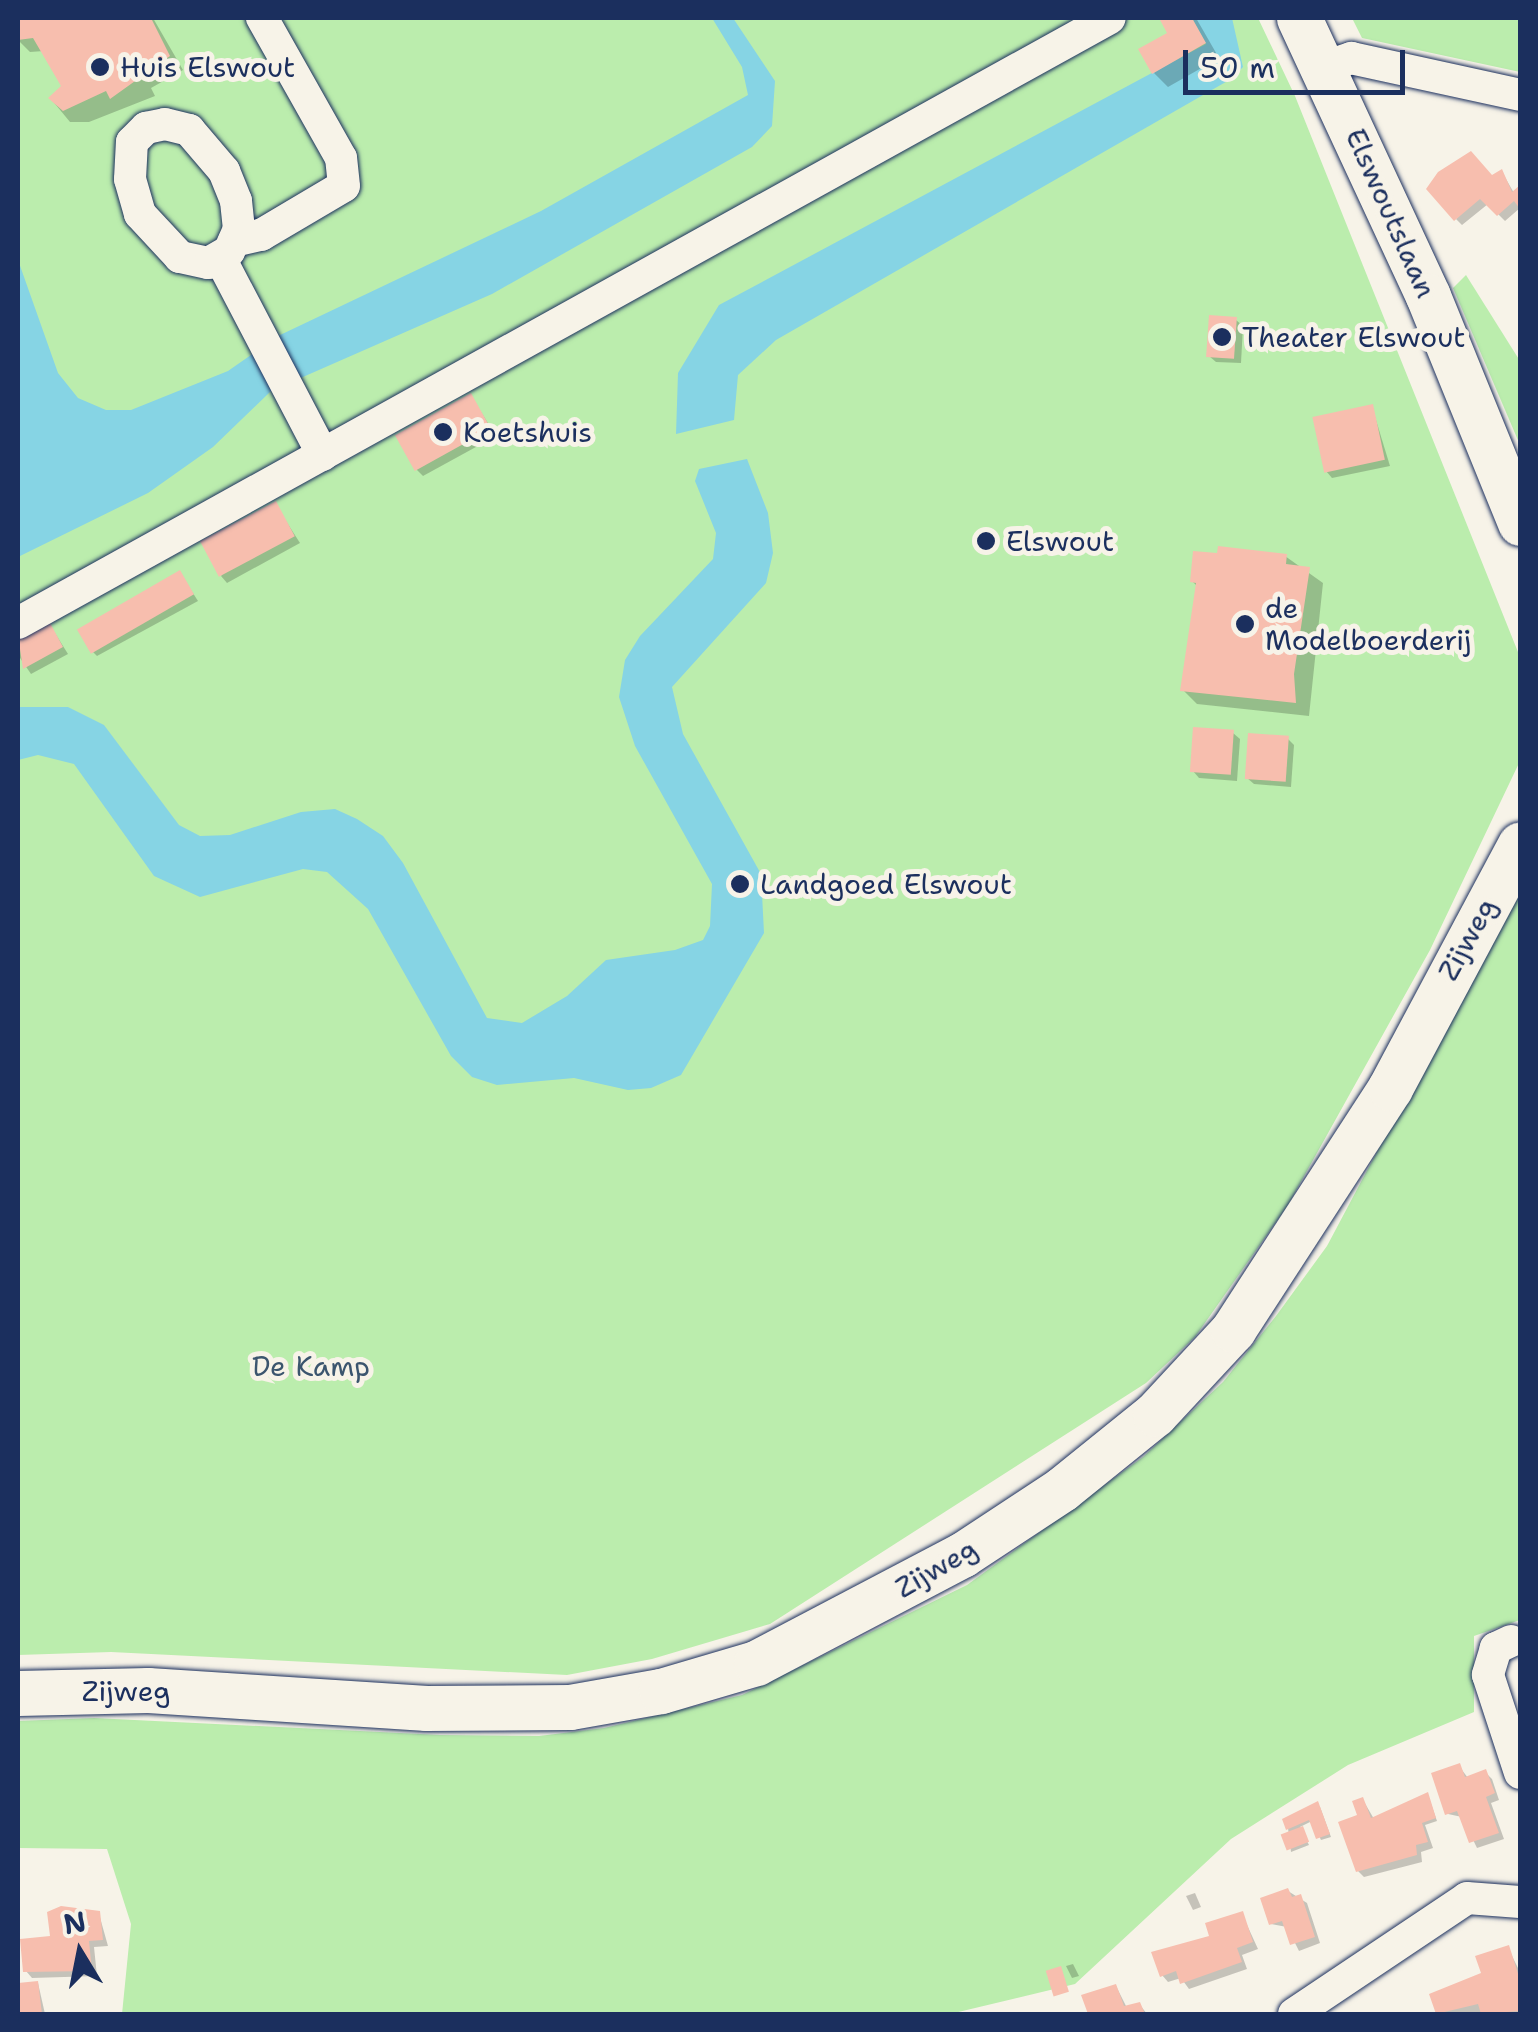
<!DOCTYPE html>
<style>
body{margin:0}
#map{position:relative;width:1538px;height:2032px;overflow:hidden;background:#f7f3e8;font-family:"Shantell Sans",sans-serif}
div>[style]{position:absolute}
.green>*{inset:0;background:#bbedad}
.water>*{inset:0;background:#86d4e4}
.shadow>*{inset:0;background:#0003}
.building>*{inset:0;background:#f7beae;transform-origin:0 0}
.roads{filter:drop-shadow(0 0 2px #1b2f5e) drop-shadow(0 0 2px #1b2f5e)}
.street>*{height:32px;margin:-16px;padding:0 16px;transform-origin:16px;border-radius:16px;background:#f7f3e8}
.secondary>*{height:45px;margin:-22.5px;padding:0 22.5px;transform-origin:22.5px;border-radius:22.5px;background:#f7f3e8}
.dots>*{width:28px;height:28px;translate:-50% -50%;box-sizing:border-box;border:5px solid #f7f3e8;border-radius:50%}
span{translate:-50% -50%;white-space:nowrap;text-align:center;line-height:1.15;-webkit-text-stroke:10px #f7f3e8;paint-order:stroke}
.poi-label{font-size:28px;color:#1b2f5e}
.left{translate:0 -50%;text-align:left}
.street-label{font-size:28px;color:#1b2f5e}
.park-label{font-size:28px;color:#3b556e}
.frame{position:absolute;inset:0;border:20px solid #1b2f5e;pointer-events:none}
.north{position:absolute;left:30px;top:1902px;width:100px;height:100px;-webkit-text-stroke:8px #f7f3e8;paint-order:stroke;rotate:350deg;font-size:28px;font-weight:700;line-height:40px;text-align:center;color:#1b2f5e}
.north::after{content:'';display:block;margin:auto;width:35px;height:45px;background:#1b2f5e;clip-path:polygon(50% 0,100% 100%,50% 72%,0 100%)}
.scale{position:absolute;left:1183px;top:50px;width:222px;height:45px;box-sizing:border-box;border:5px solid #1b2f5e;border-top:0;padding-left:12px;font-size:30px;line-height:35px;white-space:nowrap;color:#1b2f5e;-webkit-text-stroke:8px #f7f3e8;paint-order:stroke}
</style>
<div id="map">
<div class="green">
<div style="clip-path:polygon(18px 18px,1258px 18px,1295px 96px,1520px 657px,1520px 761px,1430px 950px,1288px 1205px,1195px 1337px,1146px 1383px,770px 1624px,652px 1659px,567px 1675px,111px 1652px,18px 1655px)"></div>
<div style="clip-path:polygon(1352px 18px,1520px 18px,1520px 72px,1362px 38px)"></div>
<div style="clip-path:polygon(1466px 275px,1520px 361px,1520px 445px,1453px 288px)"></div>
<div style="clip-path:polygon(1520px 882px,1520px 1620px,1474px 1636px,1474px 1712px,1348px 1765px,1231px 1839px,1075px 1984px,950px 2014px,122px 2014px,131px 1924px,107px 1849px,18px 1848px,18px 1721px,94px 1718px,440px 1735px,539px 1736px,604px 1728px,742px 1695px,967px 1585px,1143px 1457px,1223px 1382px,1276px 1316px,1327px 1246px)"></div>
</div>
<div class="water">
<div style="clip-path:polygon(712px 18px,733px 18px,775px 81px,772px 126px,752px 147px,492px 294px,271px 391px,213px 447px,148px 493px,18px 557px,18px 260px,58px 373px,78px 398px,106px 410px,131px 410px,228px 371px,278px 336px,541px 211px,748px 95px,742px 67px)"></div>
<div style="clip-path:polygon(1192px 18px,1232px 18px,1243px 67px,1231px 79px,776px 340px,738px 375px,734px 420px,676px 434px,678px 373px,719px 305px,1206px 44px)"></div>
<div style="clip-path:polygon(747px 459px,768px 513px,773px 553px,766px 583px,672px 687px,683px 734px,761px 874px,764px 933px,681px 1075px,651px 1088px,628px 1090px,574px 1078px,497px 1085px,472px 1077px,451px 1056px,368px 909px,327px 872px,303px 869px,200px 897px,154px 876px,74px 764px,38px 755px,18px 760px,18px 707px,68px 707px,104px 725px,179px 825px,200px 836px,230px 835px,301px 812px,335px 809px,357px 819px,383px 836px,403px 863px,487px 1018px,522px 1023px,567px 996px,606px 960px,675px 950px,703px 940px,710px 926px,712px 884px,635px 746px,619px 697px,625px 660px,640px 636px,713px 559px,716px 533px,695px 481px,699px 469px)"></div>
</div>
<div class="shadow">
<div style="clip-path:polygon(18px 18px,153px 18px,183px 70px,151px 88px,155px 96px,89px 122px,70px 122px,51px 99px,63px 87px,44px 51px,30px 52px,18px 40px)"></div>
<div style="clip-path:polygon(1162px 18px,1196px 18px,1219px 58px,1168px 87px,1154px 73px,1171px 34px)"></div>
<div style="clip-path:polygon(1502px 172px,1514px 193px,1520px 188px,1520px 208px,1505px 221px,1488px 204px,1462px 225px,1456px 219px)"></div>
<div style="clip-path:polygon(1236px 320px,1243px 326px,1241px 363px,1216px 362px,1209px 356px)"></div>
<div style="clip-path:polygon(471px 396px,496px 436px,423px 476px,416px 469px)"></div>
<div style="clip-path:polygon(1372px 407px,1390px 466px,1332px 478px,1326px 471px)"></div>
<div style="clip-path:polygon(275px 504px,300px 543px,227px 583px,221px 576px)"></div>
<div style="clip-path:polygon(1285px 556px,1323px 583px,1309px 716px,1197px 704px,1183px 690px,1198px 587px,1192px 581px)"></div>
<div style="clip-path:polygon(180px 573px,198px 601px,97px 656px,91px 650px)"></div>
<div style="clip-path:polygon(48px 622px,68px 654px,31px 674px,18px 655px,18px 639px)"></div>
<div style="clip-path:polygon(1233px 733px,1240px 739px,1237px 781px,1199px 778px,1193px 771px)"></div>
<div style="clip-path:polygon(1288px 739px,1294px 745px,1291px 787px,1254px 784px,1247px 778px)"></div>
<div style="clip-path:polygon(1459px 1766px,1468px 1778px,1485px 1772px,1492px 1779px,1499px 1800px,1491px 1803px,1504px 1839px,1477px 1848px,1462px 1817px,1448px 1814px)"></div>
<div style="clip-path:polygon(1429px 1798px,1437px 1821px,1425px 1825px,1433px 1848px,1421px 1852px,1422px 1862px,1364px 1877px,1358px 1871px,1363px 1800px,1374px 1819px)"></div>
<div style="clip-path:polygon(1320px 1807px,1331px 1837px,1321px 1840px,1312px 1821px,1300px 1827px,1309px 1845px,1291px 1852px,1288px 1828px)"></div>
<div style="clip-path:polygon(1288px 1891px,1307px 1903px,1320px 1943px,1299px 1951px,1287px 1927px,1271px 1924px)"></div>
<div style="clip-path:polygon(1195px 1893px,1201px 1907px,1193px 1910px,1186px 1896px)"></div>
<div style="clip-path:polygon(99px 1914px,108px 1946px,94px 1947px,97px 1976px,32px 1978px,26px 1971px,52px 1938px)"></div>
<div style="clip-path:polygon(1242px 1914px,1258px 1949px,1242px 1955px,1247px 1969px,1189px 1989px,1181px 1978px,1168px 1982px,1162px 1975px)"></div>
<div style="clip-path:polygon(1508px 1948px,1520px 1972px,1520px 2014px,1439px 2014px,1432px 1996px,1484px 1974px)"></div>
<div style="clip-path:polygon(1073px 1964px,1079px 1976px,1072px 1978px,1066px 1966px)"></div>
<div style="clip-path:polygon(38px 1983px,45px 2014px,18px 2014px,18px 1985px)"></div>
<div style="clip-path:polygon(1116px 1986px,1127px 2008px,1140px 2005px,1147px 2014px,1089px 2014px,1084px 1997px)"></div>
</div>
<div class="building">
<div style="clip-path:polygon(18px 18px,151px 18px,170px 56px,110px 99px,106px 91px,63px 111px,48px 98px,61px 86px,33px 38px,18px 40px)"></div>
<div style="clip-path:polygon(1159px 18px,1192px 18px,1206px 43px,1152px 74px,1138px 49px,1167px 33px)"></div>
<div style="clip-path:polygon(1471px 151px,1492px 175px,1502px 169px,1512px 192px,1520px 185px,1520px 209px,1514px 201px,1497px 216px,1480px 199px,1454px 221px,1426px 189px,1438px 172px)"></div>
<div style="left:1209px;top:315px;width:28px;height:42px;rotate:4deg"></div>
<div style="left:471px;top:393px;width:41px;height:87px;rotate:61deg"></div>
<div style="left:1373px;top:404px;width:57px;height:62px;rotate:78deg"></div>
<div style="left:276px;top:501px;width:40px;height:86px;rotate:62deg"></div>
<div style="clip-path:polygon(1218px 546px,1287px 554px,1286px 564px,1310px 567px,1294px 674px,1296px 703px,1180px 691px,1196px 583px,1190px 582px,1193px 551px,1217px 553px)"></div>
<div style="left:180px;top:570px;width:28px;height:119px;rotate:60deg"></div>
<div style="clip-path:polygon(48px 619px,63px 647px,23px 669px,18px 636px)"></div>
<div style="left:1193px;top:727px;width:41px;height:45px;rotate:4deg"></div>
<div style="left:1248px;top:733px;width:41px;height:46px;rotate:4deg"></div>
<div style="clip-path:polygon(1460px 1763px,1465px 1777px,1486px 1769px,1495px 1793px,1486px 1797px,1499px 1833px,1469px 1843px,1457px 1811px,1445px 1815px,1431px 1773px)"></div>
<div style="clip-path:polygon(1428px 1792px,1436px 1818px,1422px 1823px,1428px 1842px,1416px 1845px,1417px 1855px,1356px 1872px,1338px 1822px,1357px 1815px,1352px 1801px,1363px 1797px,1371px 1818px)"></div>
<div style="clip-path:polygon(1318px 1801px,1330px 1834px,1316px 1839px,1309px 1820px,1286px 1830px,1282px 1819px)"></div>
<div style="left:1303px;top:1826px;width:17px;height:24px;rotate:69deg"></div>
<div style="clip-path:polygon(1288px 1888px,1292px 1897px,1301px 1894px,1315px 1937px,1290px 1945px,1282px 1921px,1269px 1925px,1260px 1898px)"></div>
<div style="clip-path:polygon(61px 1906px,100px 1911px,103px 1940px,89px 1941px,92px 1971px,23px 1972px,20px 1939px,50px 1936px,47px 1912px)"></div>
<div style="clip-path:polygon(1243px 1911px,1253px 1942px,1237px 1948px,1242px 1962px,1180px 1984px,1176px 1971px,1160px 1977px,1151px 1952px,1209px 1936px,1205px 1923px)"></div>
<div style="clip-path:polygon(1509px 1945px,1520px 1980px,1520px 2011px,1481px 2014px,1478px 2004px,1436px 2014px,1429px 1994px,1481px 1973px,1475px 1956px)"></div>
<div style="left:1061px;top:1966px;width:27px;height:16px;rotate:73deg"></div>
<div style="clip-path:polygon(38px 1981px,42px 2014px,18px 2014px,18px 1983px)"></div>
<div style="clip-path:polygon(1116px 1984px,1124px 2006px,1140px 2002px,1145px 2014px,1088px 2014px,1081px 1995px)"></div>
</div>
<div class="roads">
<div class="street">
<div style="left:1325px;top:67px;width:28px;rotate:-19deg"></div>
<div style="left:1351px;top:58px;width:173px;rotate:12.3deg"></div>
<div style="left:165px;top:124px;width:25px;rotate:14deg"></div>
<div style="left:189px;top:130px;width:54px;rotate:49.5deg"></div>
<div style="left:224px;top:171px;width:32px;rotate:68deg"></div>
<div style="left:236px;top:201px;width:28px;rotate:84deg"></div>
<div style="left:239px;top:229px;width:24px;rotate:114deg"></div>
<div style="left:229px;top:251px;width:24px;rotate:150deg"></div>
<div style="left:208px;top:263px;width:29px;rotate:-168deg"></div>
<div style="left:180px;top:257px;width:59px;rotate:-132.9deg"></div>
<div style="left:140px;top:214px;width:36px;rotate:-106deg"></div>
<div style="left:130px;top:179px;width:37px;rotate:-87deg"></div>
<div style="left:132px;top:142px;width:20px;rotate:-45deg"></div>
<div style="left:146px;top:128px;width:19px;rotate:-12deg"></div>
<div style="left:234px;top:241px;width:28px;rotate:-13deg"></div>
<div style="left:261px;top:235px;width:96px;rotate:-30.6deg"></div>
<div style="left:344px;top:186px;width:28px;rotate:-96deg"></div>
<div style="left:341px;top:158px;width:161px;rotate:-119.4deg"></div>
<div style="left:220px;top:258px;width:222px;rotate:62.4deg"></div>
<div style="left:18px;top:623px;width:1248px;rotate:-28.99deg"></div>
<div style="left:1511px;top:1641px;width:17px;rotate:155deg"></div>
<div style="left:1496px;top:1648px;width:28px;rotate:107deg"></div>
<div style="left:1488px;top:1675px;width:103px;rotate:71.9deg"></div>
<div style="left:1294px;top:2014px;width:208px;rotate:-33.8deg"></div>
<div style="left:1467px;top:1898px;width:53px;rotate:4.3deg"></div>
</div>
<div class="secondary">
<div style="left:1299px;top:18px;width:306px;rotate:65.1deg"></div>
<div style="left:1428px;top:296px;width:245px;rotate:67.9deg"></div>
<div style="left:18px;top:1693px;width:130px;rotate:-1.3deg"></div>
<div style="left:148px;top:1690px;width:279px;rotate:3.7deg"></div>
<div style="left:426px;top:1708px;width:144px;rotate:-0.4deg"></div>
<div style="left:570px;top:1707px;width:92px;rotate:-10deg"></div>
<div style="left:661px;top:1691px;width:99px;rotate:-16.4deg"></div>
<div style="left:756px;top:1663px;width:233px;rotate:-27.7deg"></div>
<div style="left:962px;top:1555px;width:120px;rotate:-33.4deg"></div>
<div style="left:1062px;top:1489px;width:119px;rotate:-38.9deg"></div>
<div style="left:1155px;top:1414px;width:115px;rotate:-47.1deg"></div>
<div style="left:1233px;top:1330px;width:288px;rotate:-57deg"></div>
<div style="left:1390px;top:1088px;width:276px;rotate:-61.9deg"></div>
</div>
</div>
<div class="dots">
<div style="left:100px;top:67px;background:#1b2f5e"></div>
<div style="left:1222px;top:337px;background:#1b2f5e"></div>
<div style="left:443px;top:432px;background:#1b2f5e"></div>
<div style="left:986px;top:541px;background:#1b2f5e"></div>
<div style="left:1245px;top:624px;background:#1b2f5e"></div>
<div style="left:740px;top:884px;background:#1b2f5e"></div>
</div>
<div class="poi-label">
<span class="left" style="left:120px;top:67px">Huis Elswout</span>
<span class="left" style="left:1242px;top:337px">Theater Elswout</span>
<span class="left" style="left:463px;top:432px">Koetshuis</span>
<span class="left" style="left:1006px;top:541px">Elswout</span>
<span class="left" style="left:1265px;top:624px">de<br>Modelboerderij</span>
<span class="left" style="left:760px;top:884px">Landgoed Elswout</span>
</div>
<div class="street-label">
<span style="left:1391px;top:213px;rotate:66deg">Elswoutslaan</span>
<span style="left:1467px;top:939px;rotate:-61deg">Zijweg</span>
<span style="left:936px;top:1568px;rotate:-30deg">Zijweg</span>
<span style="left:126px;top:1691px">Zijweg</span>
</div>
<div class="park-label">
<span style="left:311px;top:1366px">De Kamp</span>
</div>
<div class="frame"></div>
<div class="north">N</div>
<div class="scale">50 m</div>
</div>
